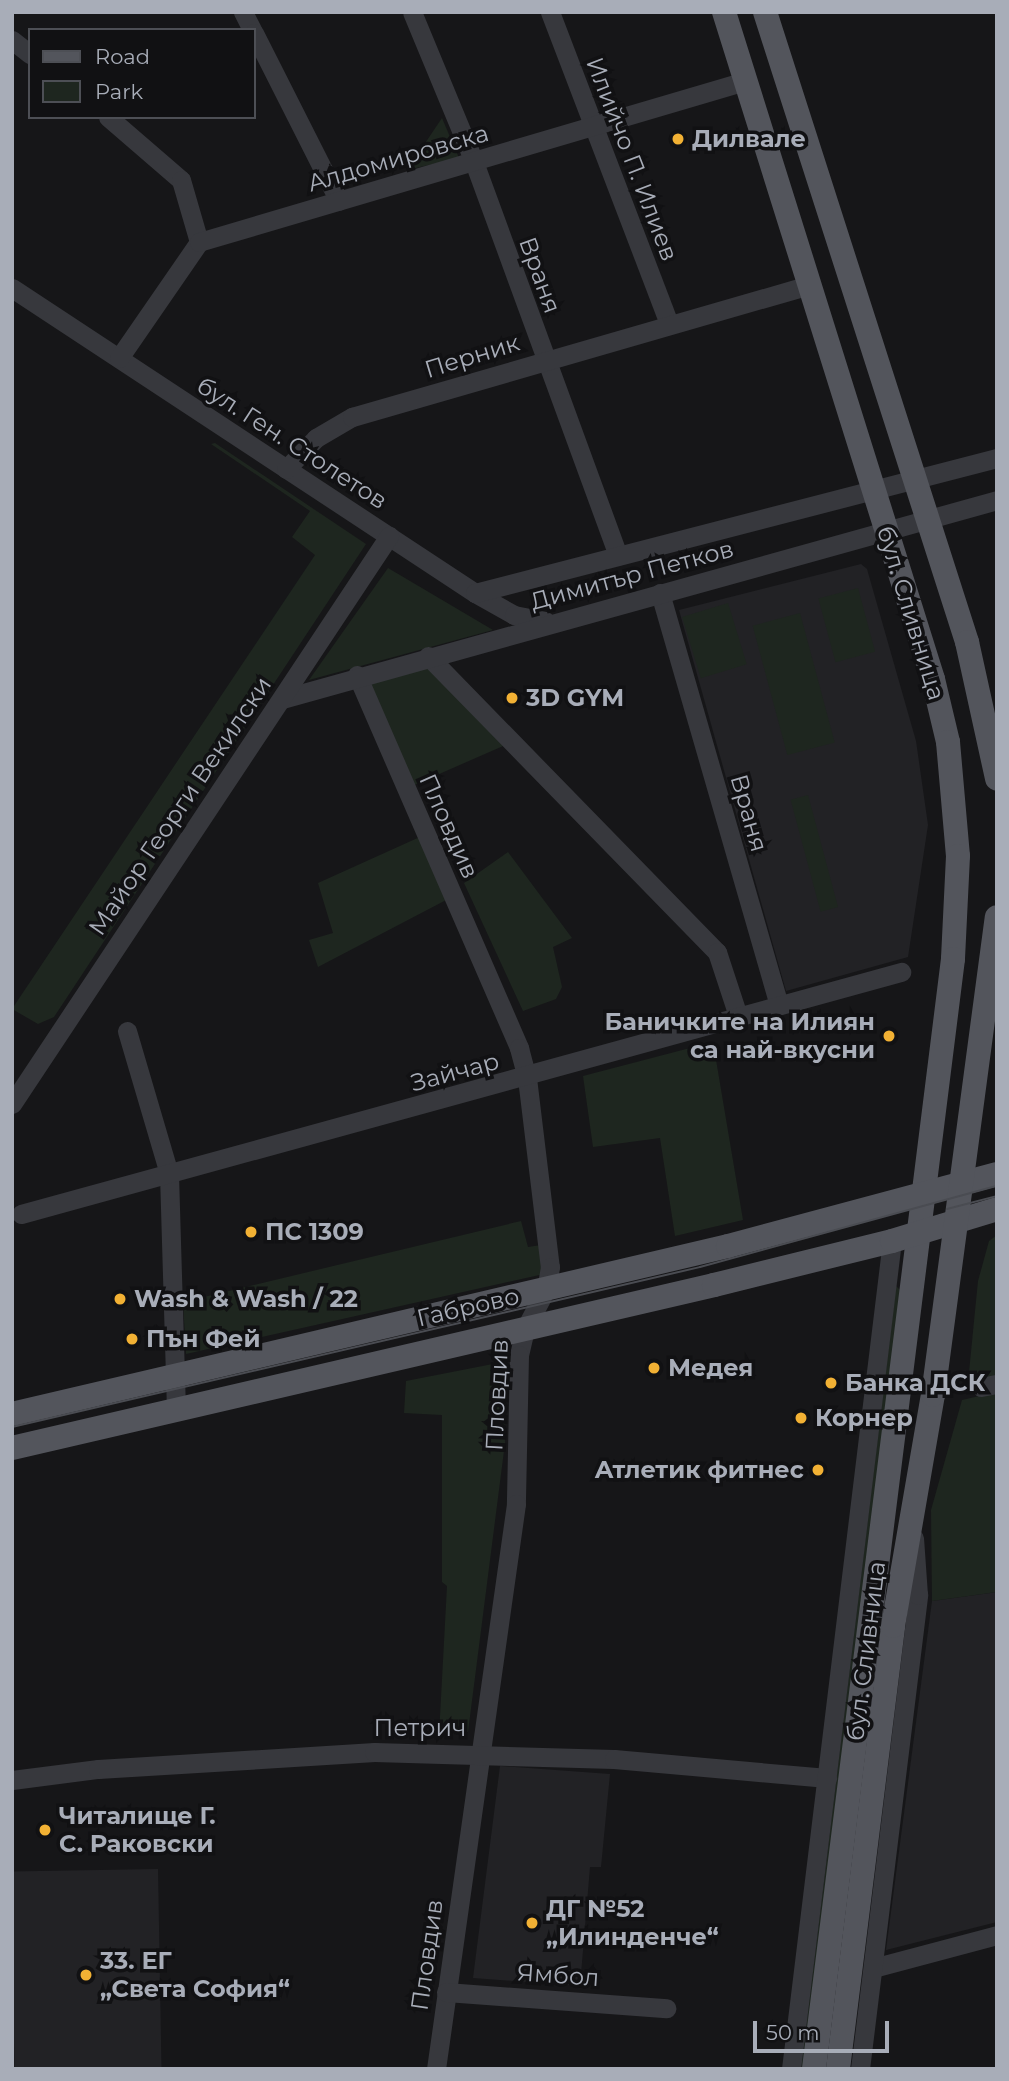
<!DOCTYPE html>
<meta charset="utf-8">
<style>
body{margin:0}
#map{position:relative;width:1009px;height:2081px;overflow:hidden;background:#161618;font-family:Montserrat,sans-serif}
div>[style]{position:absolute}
.built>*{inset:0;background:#222225;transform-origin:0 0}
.green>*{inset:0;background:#1e261f;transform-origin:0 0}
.minor>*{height:19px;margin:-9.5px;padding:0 9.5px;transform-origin:9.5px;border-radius:9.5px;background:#37383d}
.major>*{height:24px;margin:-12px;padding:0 12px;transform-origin:12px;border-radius:12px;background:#53555c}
.tram>*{height:2px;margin:-1px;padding:0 1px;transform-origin:1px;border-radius:1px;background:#4a4c52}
.dots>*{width:19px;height:19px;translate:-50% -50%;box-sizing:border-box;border:4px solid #111113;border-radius:50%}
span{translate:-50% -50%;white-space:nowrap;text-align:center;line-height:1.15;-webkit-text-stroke:7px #111113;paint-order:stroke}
.poi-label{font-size:24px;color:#a8adb8;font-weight:700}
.left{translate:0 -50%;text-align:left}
.right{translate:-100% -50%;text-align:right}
.street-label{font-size:24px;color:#a8adb8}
.frame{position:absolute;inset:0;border:14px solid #a8adb8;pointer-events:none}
.legend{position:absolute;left:28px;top:28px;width:228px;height:91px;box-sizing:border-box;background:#111113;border:2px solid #4d4f55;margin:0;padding:9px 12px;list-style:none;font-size:21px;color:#a8adb8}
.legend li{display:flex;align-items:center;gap:14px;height:35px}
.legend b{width:35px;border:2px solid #4d4f55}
.scale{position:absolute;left:753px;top:2021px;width:136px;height:32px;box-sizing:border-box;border:4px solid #a8adb8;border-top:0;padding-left:9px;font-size:21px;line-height:24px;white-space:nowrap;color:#a8adb8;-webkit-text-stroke:5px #111113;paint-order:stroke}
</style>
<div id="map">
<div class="built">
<div style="clip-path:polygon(861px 564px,867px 569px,916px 741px,928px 825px,908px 957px,786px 991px,679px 610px)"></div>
<div style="clip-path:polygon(997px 1592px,997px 1922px,886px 1950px,932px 1601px)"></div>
<div style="clip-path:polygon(500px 1766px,610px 1774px,601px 1867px,590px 1867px,580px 1986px,473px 1978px)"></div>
<div style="left:158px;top:1869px;width:200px;height:147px;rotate:89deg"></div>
</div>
<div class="green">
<div style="clip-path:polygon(442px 118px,459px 158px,407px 170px)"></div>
<div style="clip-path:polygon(215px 443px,366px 544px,54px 1017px,38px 1024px,12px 1009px,315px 555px,292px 537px,310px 511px,211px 444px)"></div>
<div style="clip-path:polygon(388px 568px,493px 630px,309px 680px)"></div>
<div style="left:858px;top:588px;width:66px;height:41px;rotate:75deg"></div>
<div style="left:728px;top:603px;width:64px;height:48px;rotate:73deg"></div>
<div style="left:800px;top:613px;width:134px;height:49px;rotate:75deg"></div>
<div style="clip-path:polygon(426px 665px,512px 742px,412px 786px,367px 680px)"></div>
<div style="left:808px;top:795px;width:116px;height:18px;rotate:75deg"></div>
<div style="clip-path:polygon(422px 836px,450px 898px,318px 967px,309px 940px,333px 933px,318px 883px)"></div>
<div style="clip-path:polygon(508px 852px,572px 938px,553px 947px,562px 987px,556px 999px,523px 1011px,464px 883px)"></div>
<div style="clip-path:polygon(713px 1042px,743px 1220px,675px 1236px,660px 1138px,593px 1147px,583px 1076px)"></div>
<div style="clip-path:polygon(521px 1221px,528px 1247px,541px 1245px,544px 1274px,186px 1354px,183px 1302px)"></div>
<div style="clip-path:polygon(997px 1235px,997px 1375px,968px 1382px,978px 1281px,989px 1241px)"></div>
<div style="clip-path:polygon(896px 1286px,900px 1290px,809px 2069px,801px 2069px)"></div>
<div style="clip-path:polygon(503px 1362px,505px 1443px,468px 1732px,439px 1735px,447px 1586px,442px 1582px,442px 1415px,404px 1413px,406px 1381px)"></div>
<div style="clip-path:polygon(997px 1392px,997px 1592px,932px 1601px,931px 1510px,962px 1400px)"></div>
</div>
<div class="minor">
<div style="left:243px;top:12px;width:20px;rotate:63deg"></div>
<div style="left:412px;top:12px;width:162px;rotate:67.5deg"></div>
<div style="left:474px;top:162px;width:419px;rotate:69.9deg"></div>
<div style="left:550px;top:12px;width:333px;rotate:69.1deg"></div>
<div style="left:254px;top:33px;width:188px;rotate:63.2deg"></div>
<div style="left:12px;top:40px;width:23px;rotate:38deg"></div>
<div style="left:108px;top:117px;width:96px;rotate:40.8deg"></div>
<div style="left:181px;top:180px;width:65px;rotate:73.8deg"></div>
<div style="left:12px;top:288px;width:554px;rotate:33.37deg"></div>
<div style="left:475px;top:593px;width:45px;rotate:29.4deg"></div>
<div style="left:514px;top:615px;width:32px;rotate:11deg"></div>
<div style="left:119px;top:358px;width:141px;rotate:-55.4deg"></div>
<div style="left:199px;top:242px;width:569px;rotate:-16.43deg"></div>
<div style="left:286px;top:469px;width:43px;rotate:-45.9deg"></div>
<div style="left:316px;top:438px;width:42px;rotate:-30.3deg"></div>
<div style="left:352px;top:417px;width:476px;rotate:-16.1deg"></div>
<div style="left:475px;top:593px;width:539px;rotate:-14.5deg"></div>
<div style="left:660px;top:593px;width:429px;rotate:73.9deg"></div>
<div style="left:428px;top:656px;width:414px;rotate:45.7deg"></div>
<div style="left:717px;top:952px;width:67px;rotate:71.8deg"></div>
<div style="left:357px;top:675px;width:407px;rotate:66.5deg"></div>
<div style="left:519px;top:1048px;width:31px;rotate:75deg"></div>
<div style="left:527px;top:1078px;width:190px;rotate:83.1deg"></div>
<div style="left:550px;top:1267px;width:22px;rotate:100deg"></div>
<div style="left:546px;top:1289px;width:45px;rotate:117.7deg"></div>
<div style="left:525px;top:1329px;width:27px;rotate:103deg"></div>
<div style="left:519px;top:1355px;width:149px;rotate:91.2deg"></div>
<div style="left:516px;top:1504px;width:571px;rotate:98.06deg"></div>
<div style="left:282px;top:699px;width:742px;rotate:-15.55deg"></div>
<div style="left:127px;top:1031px;width:149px;rotate:73.6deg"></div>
<div style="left:169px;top:1174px;width:237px;rotate:88.3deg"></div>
<div style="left:12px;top:1104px;width:682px;rotate:-56.43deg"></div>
<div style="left:21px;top:1214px;width:913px;rotate:-15.38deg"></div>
<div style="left:981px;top:1387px;width:16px;rotate:-11deg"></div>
<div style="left:12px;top:1780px;width:87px;rotate:-7.3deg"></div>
<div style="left:98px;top:1769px;width:277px;rotate:-3.5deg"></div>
<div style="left:374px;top:1752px;width:240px;rotate:1.7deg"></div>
<div style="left:614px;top:1759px;width:214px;rotate:5.1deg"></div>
<div style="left:873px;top:1968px;width:128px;rotate:-14.9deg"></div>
<div style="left:446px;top:1992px;width:221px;rotate:4.2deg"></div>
<div style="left:791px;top:2069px;width:834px;rotate:-83.05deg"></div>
<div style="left:860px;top:2069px;width:478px;rotate:-83deg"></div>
<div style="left:918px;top:1595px;width:57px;rotate:-94deg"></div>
</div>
<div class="major">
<div style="left:724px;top:12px;width:699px;rotate:72.6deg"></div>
<div style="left:933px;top:679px;width:65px;rotate:76.6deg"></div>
<div style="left:948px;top:742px;width:114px;rotate:85deg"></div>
<div style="left:958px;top:856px;width:103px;rotate:92.8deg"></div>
<div style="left:953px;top:959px;width:1119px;rotate:97.14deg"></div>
<div style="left:765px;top:12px;width:662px;rotate:72.22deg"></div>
<div style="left:967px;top:642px;width:140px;rotate:77.6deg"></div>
<div style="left:12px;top:1414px;width:735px;rotate:-13.2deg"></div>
<div style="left:728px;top:1246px;width:278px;rotate:-15deg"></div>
<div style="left:12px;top:1448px;width:721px;rotate:-13.07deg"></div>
<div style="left:714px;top:1285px;width:183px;rotate:-13.9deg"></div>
<div style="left:892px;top:1241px;width:110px;rotate:-16.9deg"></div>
<div style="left:838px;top:2069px;width:446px;rotate:-82.9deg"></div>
<div style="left:893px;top:1626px;width:234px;rotate:-80.2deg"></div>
<div style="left:933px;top:1395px;width:482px;rotate:-82.4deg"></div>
</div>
<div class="tram">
<div style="left:947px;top:1209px;width:52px;rotate:-14.6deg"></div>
<div style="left:12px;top:1427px;width:706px;rotate:-13.09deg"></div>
<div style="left:700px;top:1267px;width:308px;rotate:-15.3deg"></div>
</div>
<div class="dots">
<div style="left:678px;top:139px;background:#f2b134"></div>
<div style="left:512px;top:698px;background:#f2b134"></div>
<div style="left:889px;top:1036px;background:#f2b134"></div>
<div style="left:251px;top:1232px;background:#f2b134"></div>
<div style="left:120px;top:1299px;background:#f2b134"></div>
<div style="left:132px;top:1339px;background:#f2b134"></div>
<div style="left:654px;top:1368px;background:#f2b134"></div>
<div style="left:831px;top:1383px;background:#f2b134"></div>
<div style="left:801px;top:1418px;background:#f2b134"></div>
<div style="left:818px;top:1470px;background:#f2b134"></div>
<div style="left:45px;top:1830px;background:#f2b134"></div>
<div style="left:532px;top:1923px;background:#f2b134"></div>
<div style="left:86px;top:1975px;background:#f2b134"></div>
</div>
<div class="poi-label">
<span class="left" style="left:692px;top:139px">Дилвале</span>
<span class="left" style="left:526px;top:698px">3D GYM</span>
<span class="right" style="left:875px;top:1036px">Баничките на Илиян<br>са най-вкусни</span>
<span class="left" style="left:265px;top:1232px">ПС 1309</span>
<span class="left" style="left:134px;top:1299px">Wash &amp; Wash / 22</span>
<span class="left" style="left:146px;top:1339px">Пън Фей</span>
<span class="left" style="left:668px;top:1368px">Медея</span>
<span class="left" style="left:845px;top:1383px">Банка ДСК</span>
<span class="left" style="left:815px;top:1418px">Корнер</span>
<span class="right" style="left:804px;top:1470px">Атлетик фитнес</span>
<span class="left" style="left:59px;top:1830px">Читалище Г.<br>С. Раковски</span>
<span class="left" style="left:546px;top:1923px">ДГ №52<br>„Илинденче“</span>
<span class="left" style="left:100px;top:1975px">33. ЕГ<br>„Света София“</span>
</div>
<div class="street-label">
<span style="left:398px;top:158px;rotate:-16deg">Алдомировска</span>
<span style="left:632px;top:159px;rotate:69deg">Илийчо П. Илиев</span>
<span style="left:540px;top:275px;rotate:70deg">Враня</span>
<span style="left:472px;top:356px;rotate:-17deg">Перник</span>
<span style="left:292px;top:443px;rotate:33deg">бул. Ген. Столетов</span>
<span style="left:632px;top:575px;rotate:-15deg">Димитър Петков</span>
<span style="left:911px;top:613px;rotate:73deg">бул. Сливница</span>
<span style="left:180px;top:806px;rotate:-56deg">Майор Георги Векилски</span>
<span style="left:749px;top:813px;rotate:74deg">Враня</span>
<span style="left:449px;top:826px;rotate:66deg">Пловдив</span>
<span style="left:455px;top:1072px;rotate:-15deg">Зайчар</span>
<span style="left:468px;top:1307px;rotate:-13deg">Габрово</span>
<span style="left:497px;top:1395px;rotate:-87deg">Пловдив</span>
<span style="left:866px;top:1651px;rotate:-83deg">бул. Сливница</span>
<span style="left:420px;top:1728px">Петрич</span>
<span style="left:427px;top:1955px;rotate:-82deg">Пловдив</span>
<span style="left:558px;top:1975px;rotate:4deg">Ямбол</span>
</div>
<div class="frame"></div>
<ul class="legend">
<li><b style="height:9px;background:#53555c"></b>Road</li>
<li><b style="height:19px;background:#1e261f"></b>Park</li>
</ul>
<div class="scale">50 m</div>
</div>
